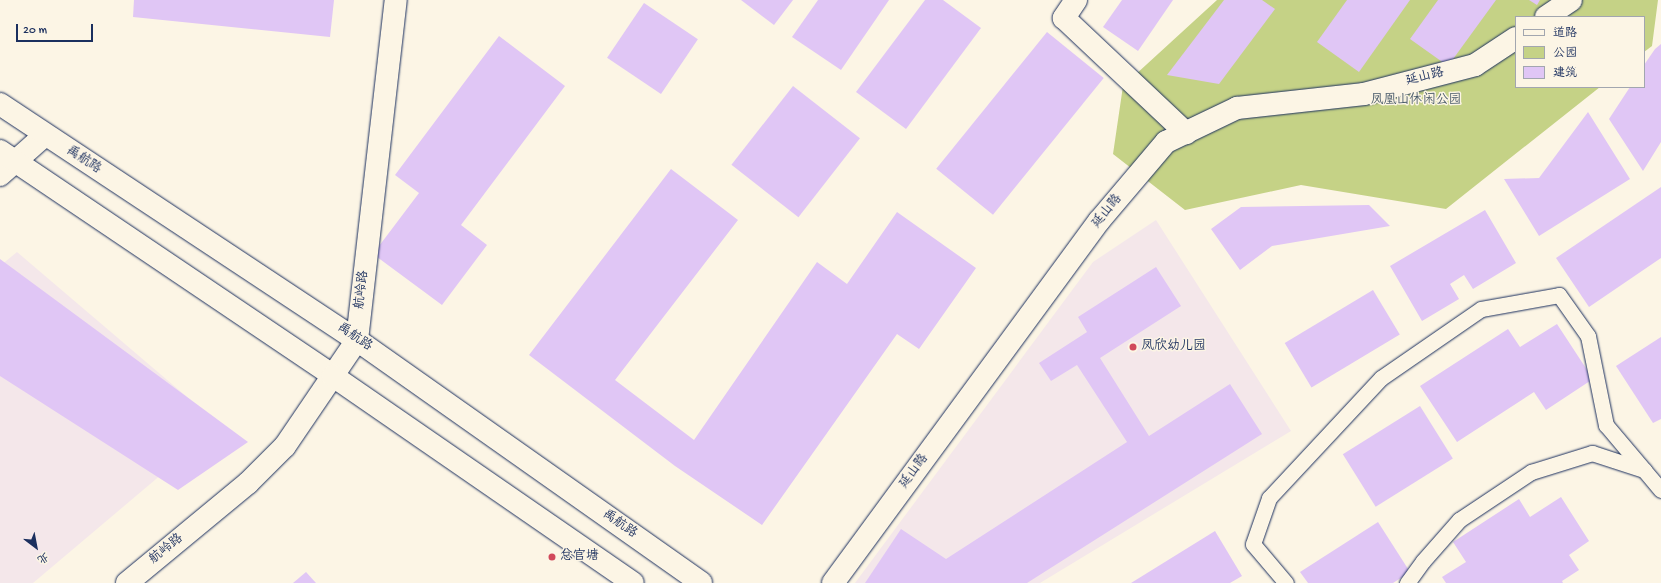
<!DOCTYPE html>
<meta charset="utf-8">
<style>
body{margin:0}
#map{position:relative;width:1661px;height:583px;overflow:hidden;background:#fcf5e5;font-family:"Gochi Hand","LXGW WenKai TC",sans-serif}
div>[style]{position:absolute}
.built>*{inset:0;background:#f4e7ea}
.green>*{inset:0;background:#c5d286}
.building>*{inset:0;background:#e0c6f5;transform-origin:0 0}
.roads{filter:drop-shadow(0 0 1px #1b2f5e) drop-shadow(0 0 1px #1b2f5e)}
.lane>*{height:15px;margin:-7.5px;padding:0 7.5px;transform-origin:7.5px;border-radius:7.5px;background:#fcf5e5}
.street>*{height:22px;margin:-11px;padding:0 11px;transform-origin:11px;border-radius:11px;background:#fcf5e5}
.secondary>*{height:22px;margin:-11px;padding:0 11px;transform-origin:11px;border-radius:11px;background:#fcf5e5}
.dots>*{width:11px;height:11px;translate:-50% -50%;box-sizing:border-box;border:2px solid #fcf5e5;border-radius:50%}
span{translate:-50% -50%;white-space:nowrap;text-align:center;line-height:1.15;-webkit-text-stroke:3px #fcf5e5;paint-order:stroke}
.street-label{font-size:13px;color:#1b2f5e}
.park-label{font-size:13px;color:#465868}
.poi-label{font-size:13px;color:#1b2f5e}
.left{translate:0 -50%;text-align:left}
.legend{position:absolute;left:1515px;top:16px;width:130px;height:72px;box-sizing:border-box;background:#fcf5e5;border:1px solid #a2a6af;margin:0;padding:5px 7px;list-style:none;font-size:12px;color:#1b2f5e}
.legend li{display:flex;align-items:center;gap:8px;height:20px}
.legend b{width:20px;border:1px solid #a2a6af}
.north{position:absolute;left:16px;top:527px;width:40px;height:40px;-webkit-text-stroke:3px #fcf5e5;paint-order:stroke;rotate:148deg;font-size:11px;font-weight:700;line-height:16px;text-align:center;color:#1b2f5e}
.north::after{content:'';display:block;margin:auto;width:14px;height:18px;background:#1b2f5e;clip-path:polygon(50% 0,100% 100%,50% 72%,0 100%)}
.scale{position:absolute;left:16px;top:24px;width:77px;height:18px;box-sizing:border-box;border:2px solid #1b2f5e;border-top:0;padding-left:5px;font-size:12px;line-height:14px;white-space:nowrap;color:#1b2f5e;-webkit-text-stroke:3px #fcf5e5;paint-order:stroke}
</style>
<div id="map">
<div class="built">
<div style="clip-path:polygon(1156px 220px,1291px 431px,1040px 583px,855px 583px,1093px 262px)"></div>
<div style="clip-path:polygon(17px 252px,220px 425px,33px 583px,0 583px,0 266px)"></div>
</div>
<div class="green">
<div style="clip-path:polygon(1217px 0,1658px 0,1652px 46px,1644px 52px,1644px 17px,1516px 17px,1516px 87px,1600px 87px,1446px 209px,1301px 185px,1185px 210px,1113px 154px,1123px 86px)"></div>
</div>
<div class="building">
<div style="clip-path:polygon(134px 0,334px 0,330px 37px,133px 17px)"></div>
<div style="clip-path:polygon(741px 0,793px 0,774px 25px)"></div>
<div style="clip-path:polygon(818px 0,889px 0,841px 70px,792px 37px)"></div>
<div style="clip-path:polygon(925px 0,943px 0,981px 28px,906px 129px,856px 92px)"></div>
<div style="clip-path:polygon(1122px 0,1173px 0,1138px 51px,1103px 27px)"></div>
<div style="clip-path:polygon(1224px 0,1262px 0,1275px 9px,1219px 84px,1167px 75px)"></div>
<div style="clip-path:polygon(1347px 0,1410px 0,1359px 72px,1317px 42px)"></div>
<div style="clip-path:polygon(1438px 0,1496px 0,1448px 66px,1410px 39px)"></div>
<div style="clip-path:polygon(1529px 0,1540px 0,1537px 5px)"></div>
<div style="left:644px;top:3px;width:65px;height:66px;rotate:34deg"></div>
<div style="left:1047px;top:32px;width:73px;height:176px;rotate:39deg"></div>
<div style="clip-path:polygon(499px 36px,565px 86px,461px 225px,487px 245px,442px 305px,373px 254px,419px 193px,395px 175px)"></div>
<div style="clip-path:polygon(1661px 44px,1661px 142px,1643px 171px,1609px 119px,1630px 87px,1644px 87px,1644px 65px,1655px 49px)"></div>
<div style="left:793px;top:86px;width:85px;height:100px;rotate:38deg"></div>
<div style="clip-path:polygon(1588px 112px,1630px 179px,1539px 236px,1504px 179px,1539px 178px)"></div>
<div style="clip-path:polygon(671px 169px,738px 220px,615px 380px,694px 440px,817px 262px,847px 284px,897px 212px,976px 268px,919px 349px,897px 334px,762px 525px,675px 466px,529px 355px)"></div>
<div style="clip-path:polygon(1661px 187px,1661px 258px,1589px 307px,1556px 258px)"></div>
<div style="clip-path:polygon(1369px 205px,1390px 226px,1272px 246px,1240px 270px,1211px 229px,1241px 207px)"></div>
<div style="clip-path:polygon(1485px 210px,1516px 263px,1473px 289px,1464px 275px,1450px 284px,1459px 299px,1422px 321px,1390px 266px)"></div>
<div style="clip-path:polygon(0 259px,248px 442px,178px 490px,0 376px)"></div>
<div style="clip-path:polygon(1156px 267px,1181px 306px,1100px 358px,1149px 436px,1230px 384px,1262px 434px,1027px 583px,865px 583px,901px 529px,946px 559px,1127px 442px,1077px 365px,1051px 381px,1039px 363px,1087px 332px,1078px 317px)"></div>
<div style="left:1373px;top:290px;width:52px;height:103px;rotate:59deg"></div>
<div style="clip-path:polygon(1557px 324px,1593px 379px,1546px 410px,1534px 392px,1457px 442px,1420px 386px,1508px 329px,1520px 347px)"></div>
<div style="clip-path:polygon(1661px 337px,1661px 419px,1653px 423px,1616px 366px)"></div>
<div style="left:1420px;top:406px;width:62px;height:91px;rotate:58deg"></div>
<div style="clip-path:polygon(1561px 497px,1589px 541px,1569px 555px,1579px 570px,1562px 581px,1563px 583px,1446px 583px,1442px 577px,1466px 562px,1453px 542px,1519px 499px,1530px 517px)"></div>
<div style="clip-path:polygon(1378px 522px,1410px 572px,1393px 583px,1308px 583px,1300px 572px)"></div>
<div style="clip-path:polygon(1215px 531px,1242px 576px,1230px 583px,1131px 583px)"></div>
<div style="clip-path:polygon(306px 572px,316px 583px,293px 583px)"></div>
</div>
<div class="roads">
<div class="lane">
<div style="left:1286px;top:583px;width:51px;rotate:-130.2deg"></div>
<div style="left:1253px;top:544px;width:49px;rotate:-70.8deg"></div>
<div style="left:1269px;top:498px;width:164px;rotate:-47deg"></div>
<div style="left:1381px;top:378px;width:121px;rotate:-34.6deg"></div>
<div style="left:1481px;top:309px;width:79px;rotate:-10.2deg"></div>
<div style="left:1559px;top:295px;width:50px;rotate:54.7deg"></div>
<div style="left:1588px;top:336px;width:91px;rotate:78.6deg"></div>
<div style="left:1606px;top:425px;width:59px;rotate:49.8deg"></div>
<div style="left:1407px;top:583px;width:27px;rotate:-54deg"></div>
<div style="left:1423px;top:561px;width:55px;rotate:-48.7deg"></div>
<div style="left:1459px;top:520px;width:87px;rotate:-33.7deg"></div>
<div style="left:1531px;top:472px;width:64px;rotate:-17.3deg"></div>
<div style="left:1592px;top:453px;width:55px;rotate:18.1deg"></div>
<div style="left:1644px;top:470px;width:26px;rotate:50deg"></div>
</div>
<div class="street">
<div style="left:1076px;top:0;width:22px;rotate:124deg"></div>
<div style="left:1064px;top:18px;width:168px;rotate:43.3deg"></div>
<div style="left:0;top:175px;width:59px;rotate:-41.6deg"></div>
<div style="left:127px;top:583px;width:157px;rotate:-39.6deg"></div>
<div style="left:248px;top:483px;width:52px;rotate:-45deg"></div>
<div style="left:285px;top:446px;width:128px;rotate:-55.8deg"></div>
<div style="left:357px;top:340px;width:342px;rotate:-83.5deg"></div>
</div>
<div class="secondary">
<div style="left:1546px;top:17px;width:30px;rotate:-34deg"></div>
<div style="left:0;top:104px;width:428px;rotate:33.5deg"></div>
<div style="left:357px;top:340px;width:421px;rotate:35.2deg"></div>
<div style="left:0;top:151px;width:402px;rotate:34deg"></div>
<div style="left:333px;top:376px;width:364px;rotate:34.6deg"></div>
<div style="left:833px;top:583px;width:449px;rotate:-53.7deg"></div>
<div style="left:1099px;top:221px;width:104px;rotate:-49.7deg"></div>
<div style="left:1166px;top:142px;width:79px;rotate:-25.6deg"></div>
<div style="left:1237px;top:108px;width:128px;rotate:-6.3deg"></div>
<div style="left:1364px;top:94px;width:115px;rotate:-14.6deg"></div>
<div style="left:1475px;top:65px;width:49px;rotate:-33.4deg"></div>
</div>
</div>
<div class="dots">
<div style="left:1133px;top:347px;background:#d1495b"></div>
<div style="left:552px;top:557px;background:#d1495b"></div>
</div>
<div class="street-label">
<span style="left:1425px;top:78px;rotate:-14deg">延山路</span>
<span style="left:83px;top:161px;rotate:33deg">禹航路</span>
<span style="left:1108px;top:212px;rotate:-51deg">延山路</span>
<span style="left:363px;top:290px;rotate:-83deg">航岭路</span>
<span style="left:354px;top:338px;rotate:34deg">禹航路</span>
<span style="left:915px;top:472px;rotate:-54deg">延山路</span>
<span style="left:619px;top:525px;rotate:35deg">禹航路</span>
<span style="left:167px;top:550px;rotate:-39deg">航岭路</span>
</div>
<div class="park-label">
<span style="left:1416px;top:101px">凤凰山休闲公园</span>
</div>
<div class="poi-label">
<span class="left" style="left:1141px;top:347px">凤欣幼儿园</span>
<span class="left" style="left:560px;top:557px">总官塘</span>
</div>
<ul class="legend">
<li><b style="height:5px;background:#fcf5e5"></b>道路</li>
<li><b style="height:11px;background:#c5d286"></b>公园</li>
<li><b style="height:11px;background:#e0c6f5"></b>建筑</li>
</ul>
<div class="north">北</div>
<div class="scale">20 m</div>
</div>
